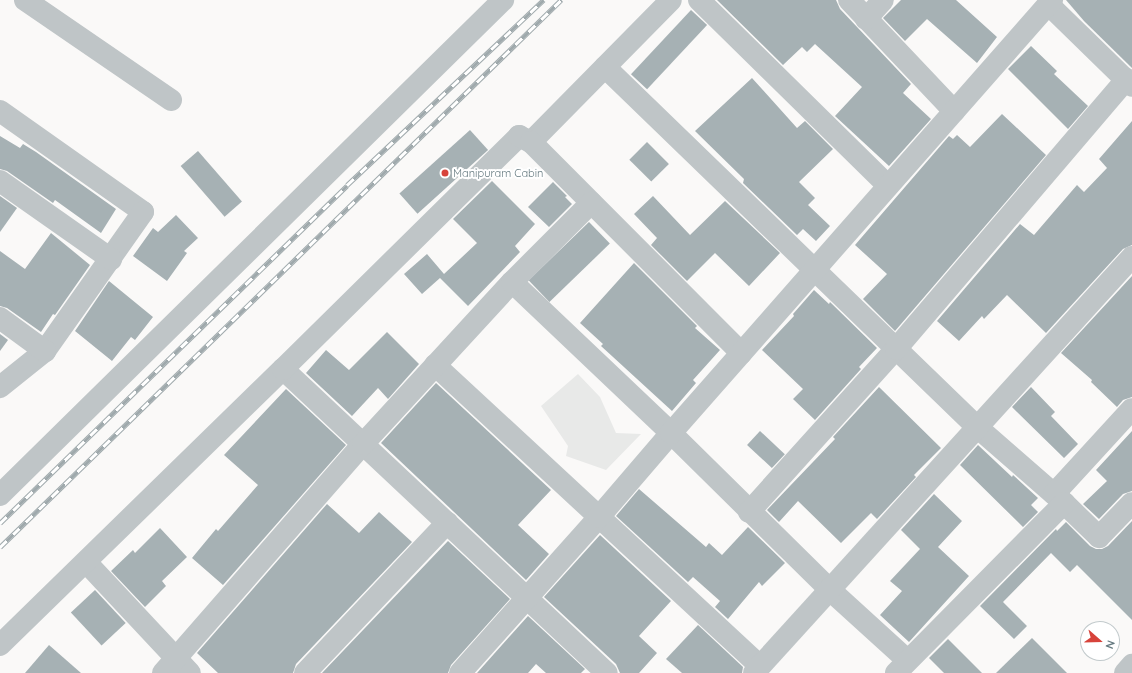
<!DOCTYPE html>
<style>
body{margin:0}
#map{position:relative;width:1132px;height:673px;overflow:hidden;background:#faf9f8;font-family:Quicksand,sans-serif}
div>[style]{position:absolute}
.built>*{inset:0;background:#e8e9e8}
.building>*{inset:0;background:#a6b1b4;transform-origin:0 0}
.minor>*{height:22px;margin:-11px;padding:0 11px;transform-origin:11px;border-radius:11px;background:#bfc5c7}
.rail>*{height:4.5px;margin-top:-2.25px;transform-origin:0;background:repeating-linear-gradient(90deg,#fff 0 9px,#9fa9ac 0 18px);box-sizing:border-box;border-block:1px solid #9fa9ac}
.dots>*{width:11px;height:11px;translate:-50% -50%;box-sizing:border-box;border:2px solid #fff;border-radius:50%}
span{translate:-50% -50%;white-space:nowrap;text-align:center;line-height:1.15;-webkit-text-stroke:4px #fff;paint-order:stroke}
.poi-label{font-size:11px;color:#667a80}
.left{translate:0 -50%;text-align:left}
.north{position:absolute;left:1080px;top:621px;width:40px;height:40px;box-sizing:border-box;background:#fff;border:1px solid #c2cacc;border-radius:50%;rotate:110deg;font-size:11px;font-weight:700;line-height:16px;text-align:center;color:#667a80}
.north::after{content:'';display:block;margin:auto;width:14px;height:18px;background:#d7433b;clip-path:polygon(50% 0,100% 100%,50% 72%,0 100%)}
</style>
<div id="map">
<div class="built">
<div style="clip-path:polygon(578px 374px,600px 397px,616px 433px,641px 434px,606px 470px,566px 456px,568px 446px,541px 406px)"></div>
</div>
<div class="building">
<div style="clip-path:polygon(717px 0,836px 0,840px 9px,911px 84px,903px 93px,931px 119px,889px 166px,835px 116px,862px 87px,815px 44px,807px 52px,802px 47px,783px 65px)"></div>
<div style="clip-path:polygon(901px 0,956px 0,997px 37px,977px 63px,927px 19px,905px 41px,883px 18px)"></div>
<div style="clip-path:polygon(1066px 0,1132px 0,1132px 68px,1084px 21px)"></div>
<div style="left:691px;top:10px;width:22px;height:88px;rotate:43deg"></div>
<div style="clip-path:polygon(1031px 46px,1057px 71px,1054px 74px,1088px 106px,1068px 129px,1008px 69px)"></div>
<div style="clip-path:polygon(752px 78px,797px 128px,805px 121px,833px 149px,799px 182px,815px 198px,808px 205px,830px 226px,816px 241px,803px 229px,797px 235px,743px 183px,744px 179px,695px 131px)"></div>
<div style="clip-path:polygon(1002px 114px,1046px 155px,895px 331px,863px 299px,887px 274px,855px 245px,949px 136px,953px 139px,957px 135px,970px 147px)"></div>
<div style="clip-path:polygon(1132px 121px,1132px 245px,1123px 249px,1046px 333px,1007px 295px,984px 319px,982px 316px,959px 341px,937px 321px,1020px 224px,1034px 235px,1077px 185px,1084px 192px,1107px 168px,1099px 159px)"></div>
<div style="left:470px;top:130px;width:27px;height:95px;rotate:48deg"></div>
<div style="clip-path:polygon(0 136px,20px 148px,23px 144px,36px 152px,116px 209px,101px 233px,55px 200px,53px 203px,7px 171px,0 169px)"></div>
<div style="left:647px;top:142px;width:31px;height:25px;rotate:45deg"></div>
<div style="left:198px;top:151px;width:67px;height:23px;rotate:49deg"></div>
<div style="clip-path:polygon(492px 181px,535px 224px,515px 246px,520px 252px,468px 306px,440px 278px,422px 294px,404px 274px,427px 254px,444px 274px,477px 243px,453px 219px)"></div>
<div style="clip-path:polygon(553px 182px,567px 196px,565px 197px,572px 204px,549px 227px,528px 207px)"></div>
<div style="clip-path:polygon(0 196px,17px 208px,0 232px)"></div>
<div style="clip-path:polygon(653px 196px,690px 235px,725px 201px,780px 253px,749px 286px,715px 253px,687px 281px,651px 245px,657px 238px,634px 214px)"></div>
<div style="clip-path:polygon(176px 215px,198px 238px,184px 251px,187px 253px,167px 281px,133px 256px,153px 228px,158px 232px)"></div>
<div style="left:589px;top:222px;width:30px;height:84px;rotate:46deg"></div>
<div style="clip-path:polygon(51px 233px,90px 265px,55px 315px,53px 314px,41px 332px,7px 308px,0 306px,0 251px,25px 269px)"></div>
<div style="clip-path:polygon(634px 263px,697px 326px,695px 328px,720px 350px,693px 380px,696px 383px,672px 411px,601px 346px,603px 344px,580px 323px)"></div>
<div style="clip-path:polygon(1132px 276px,1132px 397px,1123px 400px,1117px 407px,1091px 382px,1092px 380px,1061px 353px)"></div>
<div style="clip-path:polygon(109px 281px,153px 317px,135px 340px,131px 337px,112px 361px,75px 331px)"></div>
<div style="clip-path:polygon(814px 290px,829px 304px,830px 302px,877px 348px,859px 367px,861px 369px,815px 420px,793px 399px,803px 389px,762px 350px,794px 316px,793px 314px)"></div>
<div style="clip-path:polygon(387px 332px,419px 364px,388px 399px,378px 388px,352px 416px,306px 373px,326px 350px,349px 370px)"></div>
<div style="clip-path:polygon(0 334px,8px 340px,0 351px)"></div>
<div style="clip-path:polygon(436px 383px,551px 490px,518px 525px,549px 554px,526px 580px,381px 443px)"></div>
<div style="clip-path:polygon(879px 387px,941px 448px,914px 475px,916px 477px,877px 519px,871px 513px,841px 543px,798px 501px,779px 522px,767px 510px,835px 439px,833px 437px)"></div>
<div style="clip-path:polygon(1031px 387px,1055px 412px,1051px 416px,1078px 444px,1064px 458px,1012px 407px)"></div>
<div style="clip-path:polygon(286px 389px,346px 445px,223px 585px,192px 558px,216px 529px,218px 531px,258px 485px,224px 455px)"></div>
<div style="left:760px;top:431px;width:34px;height:19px;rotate:43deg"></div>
<div style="clip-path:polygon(1132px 431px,1132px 491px,1123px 494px,1099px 519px,1083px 504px,1107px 481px,1096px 470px)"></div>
<div style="clip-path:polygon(978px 445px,1012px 477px,1013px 475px,1038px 498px,1031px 505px,1038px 512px,1023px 527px,960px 465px)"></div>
<div style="clip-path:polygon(639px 489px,706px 547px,709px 543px,722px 555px,748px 527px,785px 563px,762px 586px,759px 582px,728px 619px,715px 607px,720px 601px,693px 577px,688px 582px,616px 516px)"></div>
<div style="clip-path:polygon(934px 494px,962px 521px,938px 547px,969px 576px,909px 642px,880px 615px,902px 591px,890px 581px,920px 549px,901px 530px)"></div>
<div style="clip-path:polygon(327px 504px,359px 533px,379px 512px,412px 542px,296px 664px,293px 673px,218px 673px,197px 653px)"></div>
<div style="clip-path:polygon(1132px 521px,1132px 620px,1077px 565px,1070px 572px,1051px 553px,1003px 602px,1027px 626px,1014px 639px,980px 606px,1056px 529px,1057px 531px,1066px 522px,1090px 546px,1096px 549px,1102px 549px,1108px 546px)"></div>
<div style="clip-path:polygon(160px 528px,187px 557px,162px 581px,166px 586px,145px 607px,111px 571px,133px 550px,135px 553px)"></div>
<div style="clip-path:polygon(600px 535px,671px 601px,639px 636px,657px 653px,639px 673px,620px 673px,616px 664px,544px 597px)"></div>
<div style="clip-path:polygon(448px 541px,510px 599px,451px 665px,448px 673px,322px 673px)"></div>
<div style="left:95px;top:590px;width:45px;height:33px;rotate:47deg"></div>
<div style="clip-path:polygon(528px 616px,585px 669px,581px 673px,546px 673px,536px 664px,528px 673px,477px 673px)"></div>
<div style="clip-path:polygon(698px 625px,743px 667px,742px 673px,682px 673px,666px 659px)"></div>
<div style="clip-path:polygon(1032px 638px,1067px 673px,996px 673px)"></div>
<div style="clip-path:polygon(948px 639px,982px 673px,944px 673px,929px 658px)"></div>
<div style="clip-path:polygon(49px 645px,81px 673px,25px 673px)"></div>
</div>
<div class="minor">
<div style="left:25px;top:0;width:177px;rotate:34.4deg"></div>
<div style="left:699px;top:0;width:265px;rotate:44.5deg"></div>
<div style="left:849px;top:0;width:153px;rotate:46.6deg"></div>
<div style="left:1048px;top:4px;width:117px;rotate:44.3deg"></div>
<div style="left:866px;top:19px;width:25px;rotate:-48deg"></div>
<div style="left:605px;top:67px;width:518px;rotate:44.06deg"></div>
<div style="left:977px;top:427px;width:116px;rotate:41.1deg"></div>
<div style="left:1064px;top:503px;width:49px;rotate:44.2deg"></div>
<div style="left:1099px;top:537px;width:47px;rotate:-45.9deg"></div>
<div style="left:0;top:111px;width:175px;rotate:35.2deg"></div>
<div style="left:143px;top:212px;width:170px;rotate:125.2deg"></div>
<div style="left:45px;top:351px;width:58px;rotate:141.3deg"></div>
<div style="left:531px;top:142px;width:199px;rotate:-45.4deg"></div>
<div style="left:0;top:181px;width:136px;rotate:35.1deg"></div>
<div style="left:512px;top:282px;width:219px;rotate:43.5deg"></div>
<div style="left:671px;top:433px;width:222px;rotate:44.6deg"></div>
<div style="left:829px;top:589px;width:105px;rotate:42.3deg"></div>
<div style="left:0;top:318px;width:56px;rotate:36.3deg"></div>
<div style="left:435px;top:365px;width:443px;rotate:42.8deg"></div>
<div style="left:283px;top:369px;width:444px;rotate:43.2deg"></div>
<div style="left:1054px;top:494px;width:115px;rotate:-47.5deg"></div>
<div style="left:0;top:495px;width:706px;rotate:-44.54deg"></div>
<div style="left:749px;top:512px;width:219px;rotate:-48deg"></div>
<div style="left:896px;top:349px;width:355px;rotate:-49.5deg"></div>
<div style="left:86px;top:562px;width:152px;rotate:46.9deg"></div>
<div style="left:0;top:645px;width:395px;rotate:-44.3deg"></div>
<div style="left:283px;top:369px;width:332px;rotate:-44.6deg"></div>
<div style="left:519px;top:136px;width:13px;rotate:27deg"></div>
<div style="left:531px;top:142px;width:298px;rotate:45.1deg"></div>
<div style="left:163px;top:673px;width:304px;rotate:-48.9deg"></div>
<div style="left:363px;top:444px;width:220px;rotate:-47.4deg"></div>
<div style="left:512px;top:282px;width:112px;rotate:-45deg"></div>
<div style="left:305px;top:673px;width:207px;rotate:-46.6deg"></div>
<div style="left:460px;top:673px;width:209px;rotate:-48.3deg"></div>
<div style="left:599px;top:517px;width:111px;rotate:-49.4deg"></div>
<div style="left:671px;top:433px;width:577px;rotate:-48.66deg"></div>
<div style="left:754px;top:673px;width:562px;rotate:-47.74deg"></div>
<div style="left:896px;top:673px;width:239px;rotate:-45.3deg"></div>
<div style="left:1125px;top:673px;width:11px;rotate:-49deg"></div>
</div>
<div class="rail">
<div style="left:0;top:523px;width:484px;rotate:-44.2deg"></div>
<div style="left:347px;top:185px;width:270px;rotate:-43.3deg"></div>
<div style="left:0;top:547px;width:784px;rotate:-44.28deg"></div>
</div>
<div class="dots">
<div style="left:445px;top:173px;background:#d7433b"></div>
</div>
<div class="poi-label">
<span class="left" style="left:453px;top:173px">Manipuram Cabin</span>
</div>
<div class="north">N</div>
</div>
